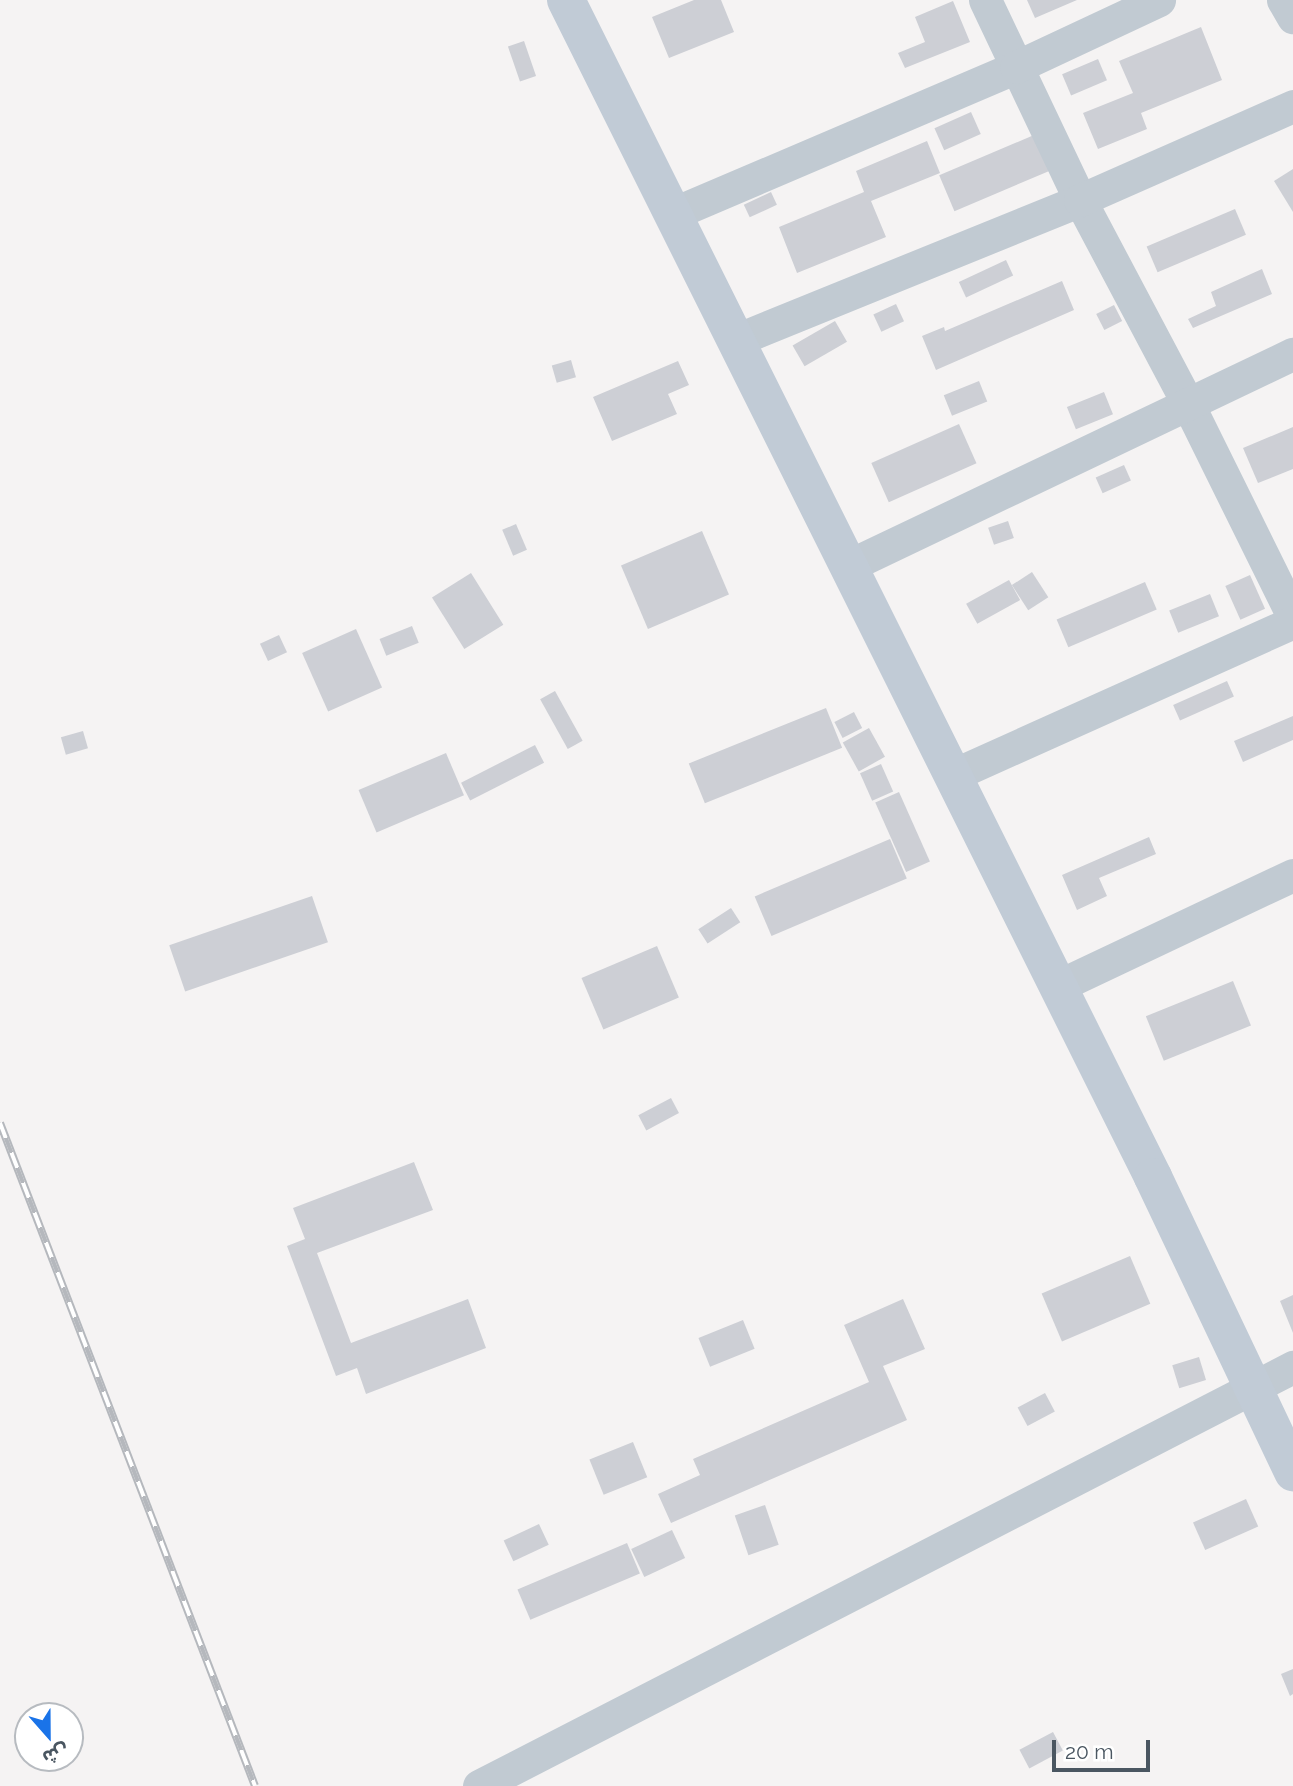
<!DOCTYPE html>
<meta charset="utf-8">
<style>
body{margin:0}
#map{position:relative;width:1293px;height:1786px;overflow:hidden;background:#f5f3f3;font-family:Raleway,"Noto Sans Arabic",sans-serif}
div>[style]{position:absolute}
.building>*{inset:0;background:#cdcfd5;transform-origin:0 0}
.street>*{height:33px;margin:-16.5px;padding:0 16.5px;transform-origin:16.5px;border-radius:16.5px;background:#c1cad2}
.secondary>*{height:38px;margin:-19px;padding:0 19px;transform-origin:19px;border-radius:19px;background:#c1cbd6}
.rail>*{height:8px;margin-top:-4px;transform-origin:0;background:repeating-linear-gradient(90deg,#fff 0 16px,#b5b8bd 0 32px);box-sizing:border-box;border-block:2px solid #b5b8bd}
span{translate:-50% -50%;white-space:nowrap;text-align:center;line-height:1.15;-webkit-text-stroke:5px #fff;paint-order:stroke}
.north{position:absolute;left:14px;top:1702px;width:70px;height:70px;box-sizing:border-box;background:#fff;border:2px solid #b7bbc0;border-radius:50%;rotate:159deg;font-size:19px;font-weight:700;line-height:28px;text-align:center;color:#4a5661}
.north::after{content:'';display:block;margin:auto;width:24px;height:32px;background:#1a73e8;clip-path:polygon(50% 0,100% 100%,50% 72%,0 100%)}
.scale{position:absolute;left:1052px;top:1740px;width:98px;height:32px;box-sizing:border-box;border:4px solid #4a5661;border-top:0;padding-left:9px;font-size:21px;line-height:24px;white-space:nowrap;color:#4a5661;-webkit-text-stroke:5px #fff;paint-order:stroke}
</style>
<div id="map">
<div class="building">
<div style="clip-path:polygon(694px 0,721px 0,734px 32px,669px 58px,652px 17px)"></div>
<div style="clip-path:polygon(1027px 0,1077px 0,1035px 18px)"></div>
<div style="clip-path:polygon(953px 1px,970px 42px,905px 68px,898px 53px,925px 42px,915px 17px)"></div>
<div style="clip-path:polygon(1201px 27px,1222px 80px,1141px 113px,1147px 129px,1098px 149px,1083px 113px,1133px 93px,1119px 61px)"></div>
<div style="left:524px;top:41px;width:37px;height:17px;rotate:71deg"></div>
<div style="left:1098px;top:59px;width:23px;height:39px;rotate:67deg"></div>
<div style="left:971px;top:112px;width:24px;height:40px;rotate:66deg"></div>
<div style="left:1034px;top:135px;width:39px;height:103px;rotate:67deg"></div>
<div style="clip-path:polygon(927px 141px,940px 173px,871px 201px,886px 237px,797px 273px,779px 227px,864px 192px,856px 171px)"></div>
<div style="clip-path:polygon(1293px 169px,1293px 212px,1274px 181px)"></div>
<div style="left:771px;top:192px;width:14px;height:30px;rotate:65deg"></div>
<div style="left:1235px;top:209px;width:28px;height:96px;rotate:67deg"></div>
<div style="left:1006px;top:260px;width:17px;height:52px;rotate:65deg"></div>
<div style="clip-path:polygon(1262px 269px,1272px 294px,1193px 328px,1188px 319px,1216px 306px,1211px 292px)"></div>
<div style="clip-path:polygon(1062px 281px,1074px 310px,936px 370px,922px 336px,944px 327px,945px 331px)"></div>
<div style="left:896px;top:304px;width:19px;height:25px;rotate:65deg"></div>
<div style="left:1114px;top:305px;width:18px;height:20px;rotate:63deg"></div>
<div style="left:835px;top:321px;width:24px;height:49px;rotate:60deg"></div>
<div style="left:571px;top:360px;width:18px;height:20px;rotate:74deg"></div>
<div style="clip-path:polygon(678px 361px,689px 385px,668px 394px,677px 414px,612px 441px,593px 397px)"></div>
<div style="left:979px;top:381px;width:22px;height:38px;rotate:68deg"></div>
<div style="left:1104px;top:392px;width:24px;height:40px;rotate:68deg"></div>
<div style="left:959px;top:424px;width:43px;height:96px;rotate:66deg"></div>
<div style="clip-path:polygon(1293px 427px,1293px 469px,1258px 483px,1243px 448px)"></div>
<div style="left:1124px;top:465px;width:17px;height:31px;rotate:66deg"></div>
<div style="left:1008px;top:521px;width:18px;height:21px;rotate:71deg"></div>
<div style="left:516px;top:524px;width:28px;height:15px;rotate:67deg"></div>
<div style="left:702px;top:531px;width:69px;height:88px;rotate:67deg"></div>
<div style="left:1032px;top:572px;width:30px;height:24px;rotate:57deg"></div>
<div style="left:471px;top:573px;width:61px;height:46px;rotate:58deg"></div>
<div style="left:1250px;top:575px;width:37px;height:27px;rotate:66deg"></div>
<div style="left:1009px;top:580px;width:23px;height:49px;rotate:61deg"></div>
<div style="left:1145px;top:582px;width:30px;height:96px;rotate:67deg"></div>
<div style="left:1210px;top:594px;width:24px;height:44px;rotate:68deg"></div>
<div style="left:412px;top:626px;width:18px;height:35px;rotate:68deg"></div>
<div style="left:356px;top:629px;width:64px;height:59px;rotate:66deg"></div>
<div style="left:279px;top:635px;width:19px;height:21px;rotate:65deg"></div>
<div style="left:1227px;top:681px;width:17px;height:59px;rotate:66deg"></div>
<div style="left:555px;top:691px;width:57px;height:17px;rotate:61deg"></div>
<div style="left:826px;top:708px;width:43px;height:148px;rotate:68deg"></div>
<div style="left:854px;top:712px;width:18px;height:22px;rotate:63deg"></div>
<div style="clip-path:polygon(1293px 716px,1293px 740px,1243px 762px,1234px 741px)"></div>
<div style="left:869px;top:728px;width:33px;height:30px;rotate:61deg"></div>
<div style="left:83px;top:731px;width:18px;height:23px;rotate:74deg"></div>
<div style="left:535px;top:745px;width:20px;height:83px;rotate:63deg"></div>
<div style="left:446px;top:753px;width:46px;height:95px;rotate:67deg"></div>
<div style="left:881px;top:764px;width:30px;height:23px;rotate:66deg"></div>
<div style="left:899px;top:792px;width:76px;height:26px;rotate:66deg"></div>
<div style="clip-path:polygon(1149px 837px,1156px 854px,1099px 878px,1107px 896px,1077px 910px,1062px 875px)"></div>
<div style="left:890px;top:839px;width:43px;height:147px;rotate:67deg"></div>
<div style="left:312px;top:896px;width:49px;height:151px;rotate:71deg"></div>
<div style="left:731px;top:908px;width:17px;height:39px;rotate:57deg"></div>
<div style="left:657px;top:946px;width:56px;height:82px;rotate:67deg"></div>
<div style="left:1233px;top:981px;width:48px;height:94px;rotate:68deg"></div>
<div style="left:671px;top:1098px;width:17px;height:37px;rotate:62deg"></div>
<div style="clip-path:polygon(414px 1162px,433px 1210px,317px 1253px,351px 1343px,468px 1299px,486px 1348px,366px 1394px,357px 1368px,336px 1376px,287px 1246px,305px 1239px,293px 1208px)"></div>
<div style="left:1130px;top:1256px;width:52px;height:96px;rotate:67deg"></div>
<div style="clip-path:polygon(1293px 1295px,1293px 1333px,1280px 1301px)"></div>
<div style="clip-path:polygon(903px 1299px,925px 1349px,883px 1366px,907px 1420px,671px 1523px,658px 1494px,700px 1475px,693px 1459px,869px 1382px,844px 1325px)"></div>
<div style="left:743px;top:1320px;width:31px;height:48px;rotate:68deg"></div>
<div style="left:1199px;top:1357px;width:24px;height:28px;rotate:73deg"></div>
<div style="left:1045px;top:1393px;width:21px;height:31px;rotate:62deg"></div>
<div style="left:633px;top:1442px;width:38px;height:47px;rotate:68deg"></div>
<div style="left:1246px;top:1499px;width:30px;height:58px;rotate:66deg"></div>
<div style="left:765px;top:1505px;width:42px;height:32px;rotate:71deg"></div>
<div style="left:539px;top:1524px;width:23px;height:39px;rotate:65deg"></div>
<div style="left:672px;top:1530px;width:31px;height:45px;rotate:65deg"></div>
<div style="left:627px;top:1543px;width:33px;height:119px;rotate:67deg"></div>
<div style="clip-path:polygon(1293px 1669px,1293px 1694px,1290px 1696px,1281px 1674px)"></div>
<div style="left:1053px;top:1732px;width:21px;height:38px;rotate:62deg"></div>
</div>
<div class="street">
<div style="left:985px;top:0;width:221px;rotate:64.6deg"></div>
<div style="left:1080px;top:200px;width:231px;rotate:62.1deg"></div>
<div style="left:1188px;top:404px;width:237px;rotate:63.7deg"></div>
<div style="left:1283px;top:0;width:20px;rotate:60deg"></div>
<div style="left:672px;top:214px;width:374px;rotate:-23.1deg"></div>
<div style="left:1016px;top:67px;width:158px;rotate:-25.1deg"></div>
<div style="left:736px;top:340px;width:371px;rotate:-22.1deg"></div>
<div style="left:1080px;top:200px;width:233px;rotate:-23.8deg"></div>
<div style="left:848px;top:566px;width:493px;rotate:-25.5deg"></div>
<div style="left:953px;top:775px;width:373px;rotate:-24.2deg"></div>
<div style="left:1058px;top:986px;width:260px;rotate:-25.3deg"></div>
<div style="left:479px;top:1786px;width:916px;rotate:-27.24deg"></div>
</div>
<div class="secondary">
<div style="left:566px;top:0;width:1315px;rotate:63.49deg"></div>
<div style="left:1153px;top:1177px;width:327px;rotate:64.6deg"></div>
</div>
<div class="rail">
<div style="left:0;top:1123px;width:710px;rotate:68.96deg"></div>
</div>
<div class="north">ش</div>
<div class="scale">20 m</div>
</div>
